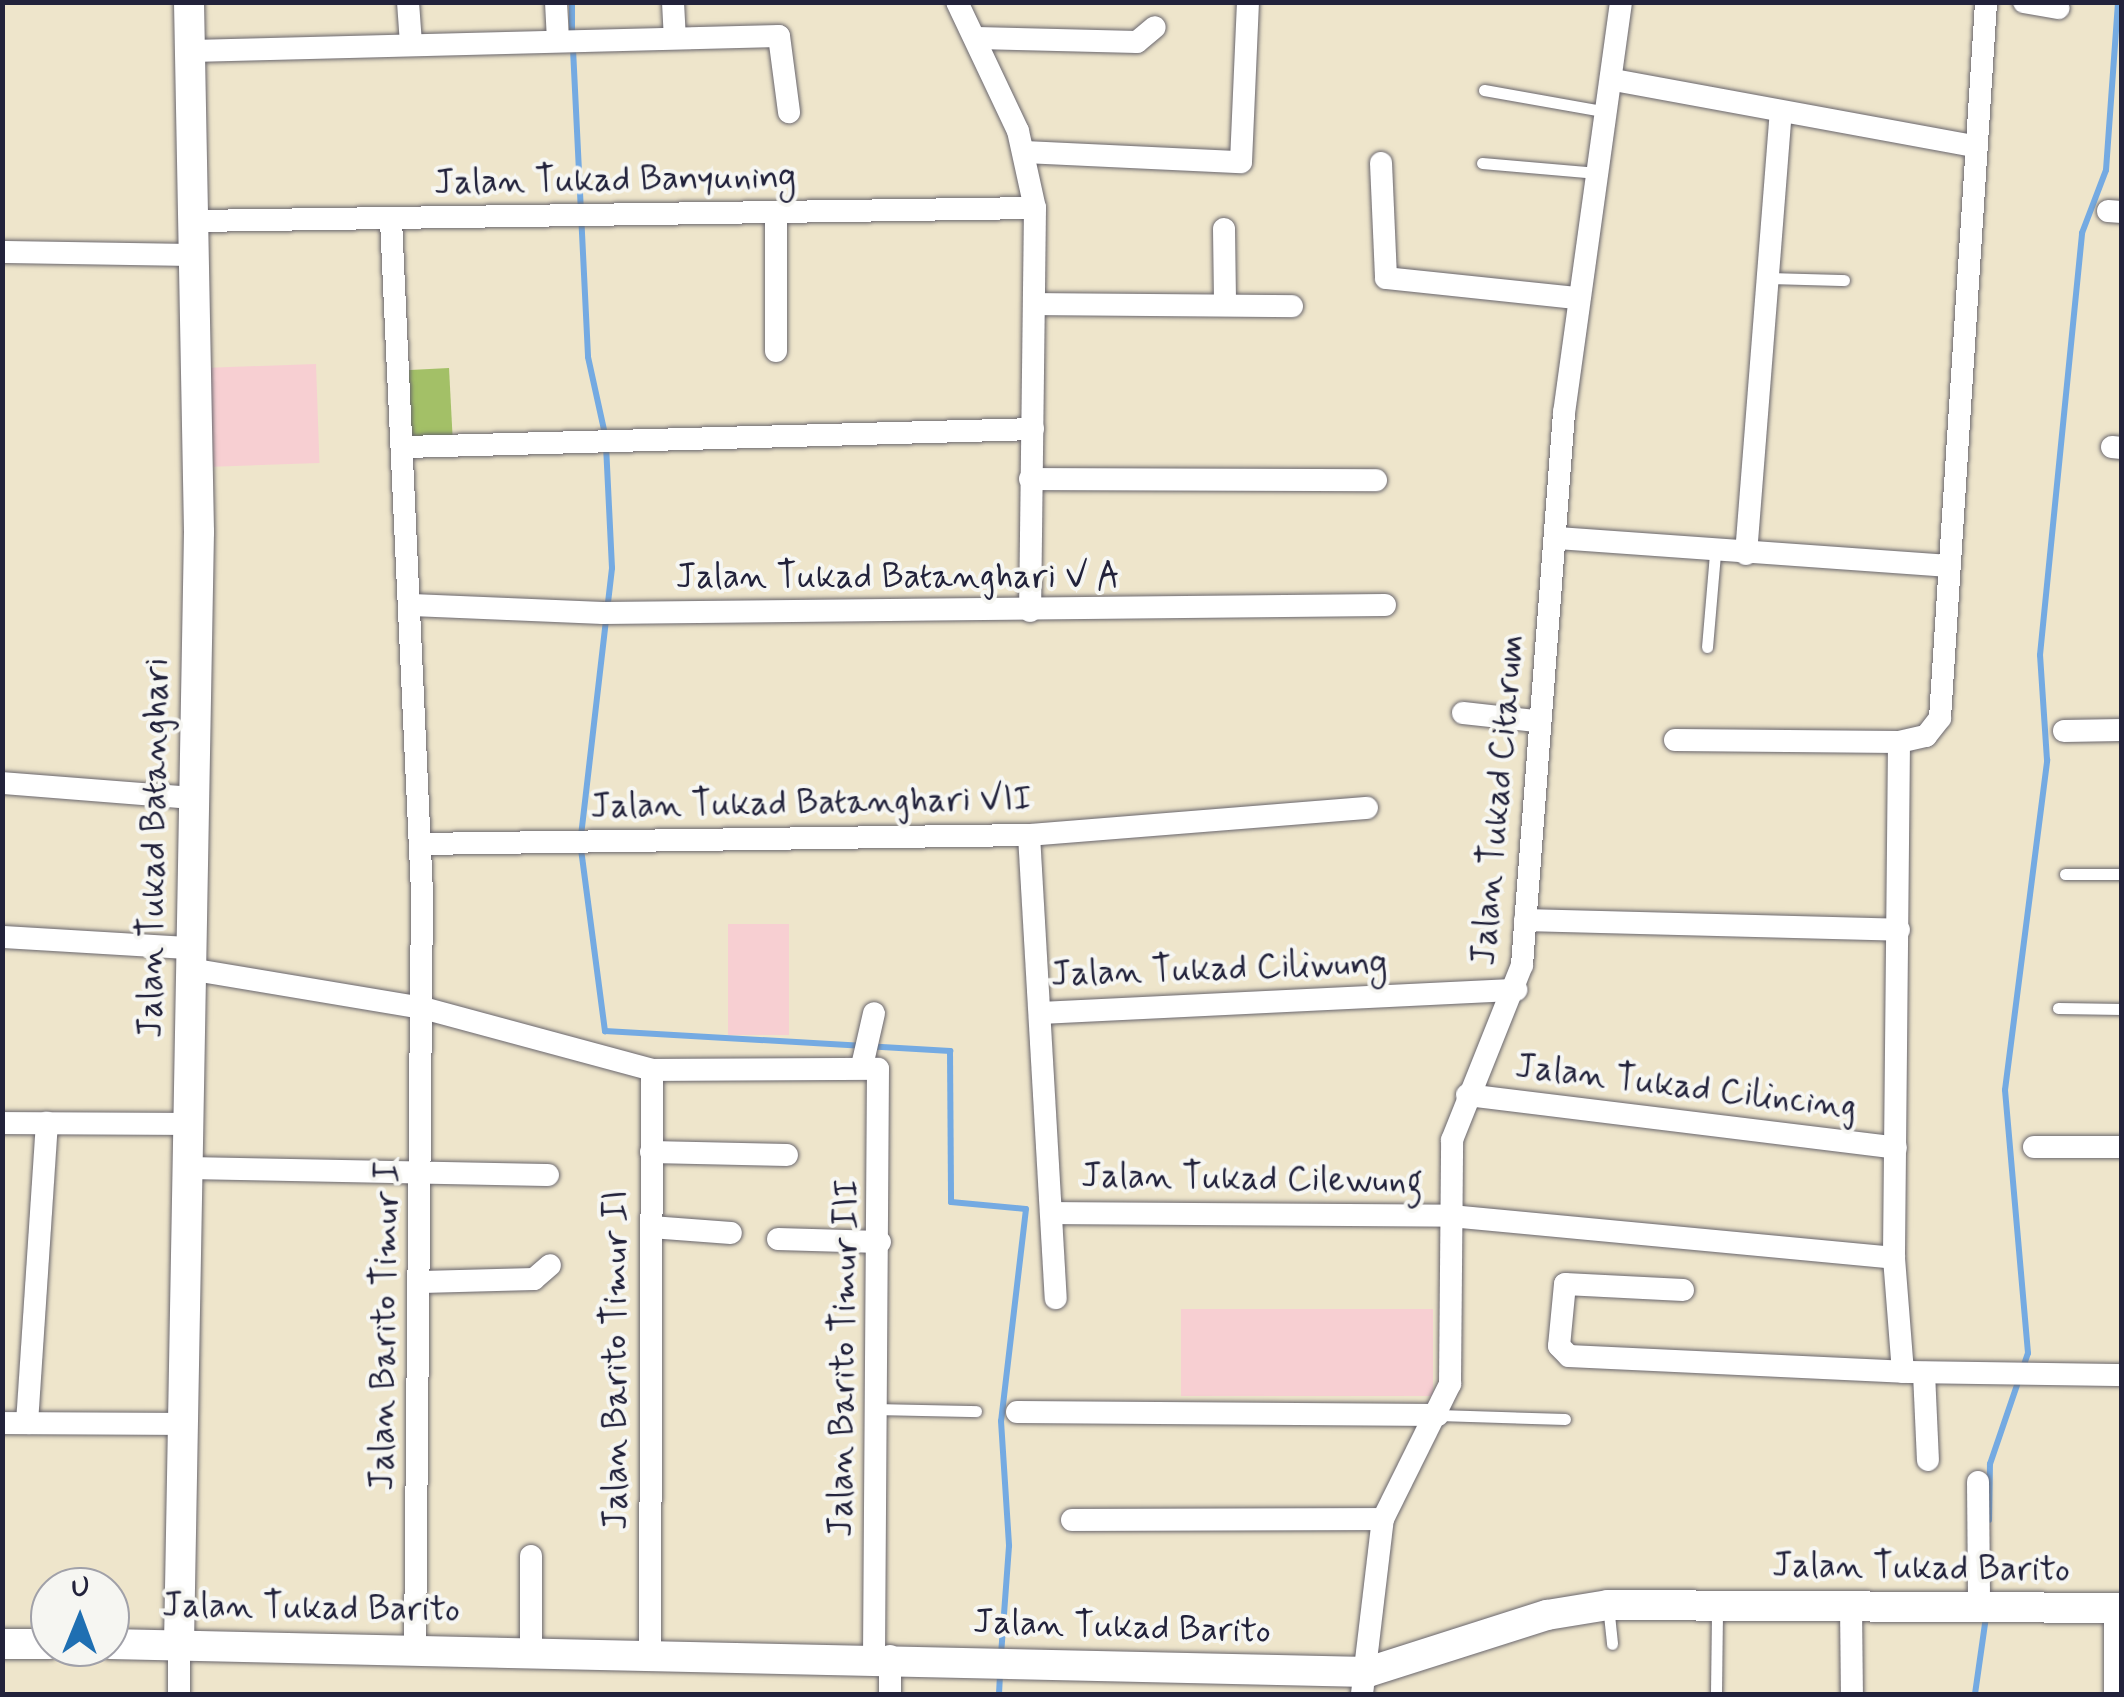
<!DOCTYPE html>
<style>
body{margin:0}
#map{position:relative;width:2124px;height:1697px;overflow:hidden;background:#eee5cb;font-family:Mynerve,sans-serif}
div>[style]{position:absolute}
.built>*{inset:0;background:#f7cfd2;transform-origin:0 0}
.green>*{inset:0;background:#a3c067;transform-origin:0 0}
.stream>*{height:6px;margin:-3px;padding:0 3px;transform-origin:3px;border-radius:3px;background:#74aae2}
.roads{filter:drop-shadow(0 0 2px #69666d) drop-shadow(0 0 2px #69666d)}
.lane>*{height:11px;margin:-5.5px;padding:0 5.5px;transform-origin:5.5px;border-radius:5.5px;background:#fff}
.street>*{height:22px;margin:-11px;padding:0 11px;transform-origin:11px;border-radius:11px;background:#fff}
.secondary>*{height:30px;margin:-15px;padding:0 15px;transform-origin:15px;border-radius:15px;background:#fff}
span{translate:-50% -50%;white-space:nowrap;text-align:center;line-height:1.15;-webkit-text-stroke:8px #f6f6f2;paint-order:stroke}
.street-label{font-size:35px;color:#22223b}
.frame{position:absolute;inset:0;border:5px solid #22223b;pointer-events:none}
.north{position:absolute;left:30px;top:1567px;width:100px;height:100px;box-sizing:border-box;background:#f6f6f2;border:2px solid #a1a1a9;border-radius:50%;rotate:1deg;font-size:28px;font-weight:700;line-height:40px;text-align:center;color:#22223b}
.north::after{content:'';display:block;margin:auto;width:35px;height:45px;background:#1f6fb2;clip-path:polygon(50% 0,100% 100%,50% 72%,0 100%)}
</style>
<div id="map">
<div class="built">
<div style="left:316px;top:364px;width:99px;height:106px;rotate:88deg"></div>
<div style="left:728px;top:924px;width:61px;height:111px"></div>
<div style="left:1181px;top:1309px;width:252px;height:87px"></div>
</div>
<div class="green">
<div style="left:449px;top:368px;width:70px;height:44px;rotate:87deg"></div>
</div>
<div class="stream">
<div style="left:572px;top:2px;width:34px;rotate:90deg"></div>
<div style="left:573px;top:49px;width:308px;rotate:87.2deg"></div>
<div style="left:588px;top:357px;width:79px;rotate:77.6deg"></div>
<div style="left:581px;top:836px;width:270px;rotate:-83.4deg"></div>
<div style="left:612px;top:568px;width:122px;rotate:-92.8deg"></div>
<div style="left:581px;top:849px;width:184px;rotate:82.5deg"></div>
<div style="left:605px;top:1031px;width:346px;rotate:3.3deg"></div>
<div style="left:950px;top:1051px;width:151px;rotate:89.6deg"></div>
<div style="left:951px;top:1202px;width:75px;rotate:5.3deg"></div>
<div style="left:1026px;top:1209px;width:213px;rotate:96.7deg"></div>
<div style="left:1001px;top:1421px;width:125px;rotate:86.3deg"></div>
<div style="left:1009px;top:1546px;width:108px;rotate:94.2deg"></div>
<div style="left:1989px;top:1520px;width:56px;rotate:-89deg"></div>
<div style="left:1990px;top:1464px;width:117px;rotate:-71.1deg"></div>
<div style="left:2028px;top:1353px;width:264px;rotate:-95deg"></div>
<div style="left:2005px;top:1090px;width:333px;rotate:-82.7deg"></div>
<div style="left:2047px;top:760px;width:105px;rotate:-93.8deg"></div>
<div style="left:2040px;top:655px;width:424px;rotate:-84.3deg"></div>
<div style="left:2082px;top:233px;width:67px;rotate:-69.1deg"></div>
<div style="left:2106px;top:170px;width:168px;rotate:-85.9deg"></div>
<div style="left:999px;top:1694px;width:22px;rotate:-87deg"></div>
<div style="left:1975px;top:1694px;width:78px;rotate:-81.9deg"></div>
</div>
<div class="roads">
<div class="lane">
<div style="left:1484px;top:90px;width:125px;rotate:10.1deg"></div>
<div style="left:1482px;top:163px;width:116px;rotate:4.9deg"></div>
<div style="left:1765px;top:278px;width:79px;rotate:1.5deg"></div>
<div style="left:1707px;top:647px;width:94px;rotate:-85.1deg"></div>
<div style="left:2065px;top:874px;width:57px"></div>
<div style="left:2058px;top:1008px;width:64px;rotate:0.9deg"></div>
<div style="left:879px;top:1409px;width:97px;rotate:1.2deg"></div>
<div style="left:1438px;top:1415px;width:127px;rotate:1.8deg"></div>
<div style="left:1608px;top:1605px;width:39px;rotate:84deg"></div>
<div style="left:1716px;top:1694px;width:85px;rotate:-89.3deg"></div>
</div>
<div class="street">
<div style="left:408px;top:2px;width:42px;rotate:85.9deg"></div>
<div style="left:556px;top:2px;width:39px;rotate:87deg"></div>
<div style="left:673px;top:2px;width:35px;rotate:87deg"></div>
<div style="left:957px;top:2px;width:143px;rotate:64.7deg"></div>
<div style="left:1018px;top:131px;width:79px;rotate:77.6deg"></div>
<div style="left:1035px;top:208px;width:403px;rotate:90.7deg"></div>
<div style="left:2024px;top:2px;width:35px;rotate:10deg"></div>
<div style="left:977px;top:38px;width:160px;rotate:1.4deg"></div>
<div style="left:1137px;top:42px;width:23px;rotate:-40deg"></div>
<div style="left:192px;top:51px;width:587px;rotate:-1.46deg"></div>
<div style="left:779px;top:36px;width:77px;rotate:82.5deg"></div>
<div style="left:1614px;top:80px;width:364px;rotate:10.4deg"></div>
<div style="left:1025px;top:152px;width:216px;rotate:2.7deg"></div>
<div style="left:1241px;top:162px;width:160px;rotate:-87.5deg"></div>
<div style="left:1381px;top:163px;width:115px;rotate:87.5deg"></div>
<div style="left:1386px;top:278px;width:192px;rotate:6deg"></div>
<div style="left:2108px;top:211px;width:14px;rotate:4deg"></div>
<div style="left:776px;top:212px;width:139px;rotate:90deg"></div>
<div style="left:391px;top:220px;width:674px;rotate:87.36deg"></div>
<div style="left:422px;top:893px;width:753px;rotate:90.53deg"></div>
<div style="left:196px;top:221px;width:839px;rotate:-0.89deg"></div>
<div style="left:1224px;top:229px;width:75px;rotate:89.2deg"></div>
<div style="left:2px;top:252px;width:194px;rotate:0.9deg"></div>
<div style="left:1038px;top:304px;width:254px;rotate:0.5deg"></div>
<div style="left:406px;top:447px;width:627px;rotate:-1.64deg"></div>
<div style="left:2112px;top:447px;width:10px;rotate:6deg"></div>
<div style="left:1030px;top:479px;width:346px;rotate:0.2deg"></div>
<div style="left:1558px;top:538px;width:392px;rotate:4.1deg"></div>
<div style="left:1746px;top:554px;width:443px;rotate:-85.5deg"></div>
<div style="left:412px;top:605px;width:191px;rotate:2.4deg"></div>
<div style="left:603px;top:613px;width:782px;rotate:-0.59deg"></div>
<div style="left:1463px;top:713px;width:72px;rotate:6.3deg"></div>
<div style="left:2064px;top:731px;width:58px;rotate:-1deg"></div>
<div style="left:1675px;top:740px;width:224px;rotate:0.5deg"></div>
<div style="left:1899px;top:742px;width:28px;rotate:-13deg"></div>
<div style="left:1926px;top:736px;width:23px;rotate:-52deg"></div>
<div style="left:1940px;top:718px;width:717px;rotate:-86.32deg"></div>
<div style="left:1899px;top:742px;width:516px;rotate:90.56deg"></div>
<div style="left:1894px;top:1258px;width:114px;rotate:85.5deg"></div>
<div style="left:1903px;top:1372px;width:219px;rotate:0.8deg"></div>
<div style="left:2px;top:783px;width:193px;rotate:4.5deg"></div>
<div style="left:1029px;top:835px;width:464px;rotate:86.7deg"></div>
<div style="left:420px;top:844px;width:609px;rotate:-0.85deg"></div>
<div style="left:1029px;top:835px;width:339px;rotate:-4.6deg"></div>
<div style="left:1525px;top:920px;width:374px;rotate:1.5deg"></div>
<div style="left:2px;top:937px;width:187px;rotate:3.4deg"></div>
<div style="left:189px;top:969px;width:237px;rotate:9.5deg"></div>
<div style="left:423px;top:1008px;width:237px;rotate:15.1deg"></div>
<div style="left:652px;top:1070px;width:226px;rotate:-0.3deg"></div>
<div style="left:878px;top:1069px;width:587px;rotate:90.39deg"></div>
<div style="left:1041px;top:1013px;width:476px;rotate:-2.8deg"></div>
<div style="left:862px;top:1066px;width:54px;rotate:-77.2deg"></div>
<div style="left:1467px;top:1095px;width:432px;rotate:7deg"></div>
<div style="left:2px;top:1123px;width:184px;rotate:0.3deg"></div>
<div style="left:2034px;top:1147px;width:88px"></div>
<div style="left:651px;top:1152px;width:136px;rotate:1.3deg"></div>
<div style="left:187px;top:1168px;width:361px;rotate:1.1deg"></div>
<div style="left:1053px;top:1213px;width:398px;rotate:0.4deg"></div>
<div style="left:1451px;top:1216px;width:445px;rotate:5.4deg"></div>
<div style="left:651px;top:1227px;width:80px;rotate:4.3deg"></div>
<div style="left:778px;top:1239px;width:102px;rotate:1.7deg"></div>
<div style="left:422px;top:1282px;width:112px;rotate:-1.5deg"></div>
<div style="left:534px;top:1279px;width:21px;rotate:-41deg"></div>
<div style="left:1683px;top:1290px;width:118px;rotate:-177.1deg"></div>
<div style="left:1565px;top:1284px;width:62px;rotate:95.5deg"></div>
<div style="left:1559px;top:1346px;width:14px;rotate:45deg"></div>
<div style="left:1569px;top:1356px;width:334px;rotate:2.7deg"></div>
<div style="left:1924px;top:1373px;width:87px;rotate:87.4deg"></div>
<div style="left:1017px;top:1412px;width:421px;rotate:0.4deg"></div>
<div style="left:2px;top:1423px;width:181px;rotate:0.3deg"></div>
<div style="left:27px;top:1423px;width:301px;rotate:-86.2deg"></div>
<div style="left:1978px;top:1482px;width:122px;rotate:89.5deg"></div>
<div style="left:1072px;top:1520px;width:311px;rotate:-0.2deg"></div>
<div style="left:531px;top:1556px;width:92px;rotate:90deg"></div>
<div style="left:1851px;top:1605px;width:89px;rotate:89.4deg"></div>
<div style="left:2115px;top:1608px;width:86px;rotate:90deg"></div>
<div style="left:179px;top:1644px;width:50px;rotate:90deg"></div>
<div style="left:650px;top:1651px;width:581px;rotate:-89.8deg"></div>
<div style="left:890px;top:1694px;width:38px;rotate:-90deg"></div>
<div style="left:1362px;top:1694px;width:176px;rotate:-83.2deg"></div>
<div style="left:1383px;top:1519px;width:151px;rotate:-63.6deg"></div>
<div style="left:1450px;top:1384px;width:244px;rotate:-89.5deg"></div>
<div style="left:1452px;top:1140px;width:188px;rotate:-68.2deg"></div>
<div style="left:1522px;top:965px;width:554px;rotate:-85.65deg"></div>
<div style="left:1564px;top:413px;width:415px;rotate:-82.1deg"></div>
</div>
<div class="secondary">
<div style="left:2px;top:1644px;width:48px"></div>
<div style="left:110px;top:1644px;width:1258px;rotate:1.28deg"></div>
<div style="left:1368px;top:1672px;width:188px;rotate:-17.7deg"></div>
<div style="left:1547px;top:1615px;width:62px;rotate:-9.3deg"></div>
<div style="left:1608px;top:1605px;width:514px;rotate:0.33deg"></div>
<div style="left:179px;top:1644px;width:1112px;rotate:-88.97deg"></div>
<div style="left:199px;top:532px;width:530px;rotate:-91.08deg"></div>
</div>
</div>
<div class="street-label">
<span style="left:615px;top:180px;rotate:-1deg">Jalan Tukad Banyuning</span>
<span style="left:898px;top:577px">Jalan Tukad Batanghari V A</span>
<span style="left:1498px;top:800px;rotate:-85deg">Jalan Tukad Citarum</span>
<span style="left:811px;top:803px;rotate:-1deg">Jalan Tukad Batanghari VII</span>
<span style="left:154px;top:848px;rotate:-89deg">Jalan Tukad Batanghari</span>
<span style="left:1219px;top:969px;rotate:-2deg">Jalan Tukad Ciliwung</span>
<span style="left:1686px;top:1087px;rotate:7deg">Jalan Tukad Cilincing</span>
<span style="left:1252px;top:1179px;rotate:1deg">Jalan Tukad Cilewung</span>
<span style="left:385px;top:1326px;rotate:-89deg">Jalan Barito Timur I</span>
<span style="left:844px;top:1358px;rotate:-89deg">Jalan Barito Timur III</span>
<span style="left:616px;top:1360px;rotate:-90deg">Jalan Barito Timur II</span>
<span style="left:1921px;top:1568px;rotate:1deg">Jalan Tukad Barito</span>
<span style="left:311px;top:1608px;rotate:1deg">Jalan Tukad Barito</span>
<span style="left:1122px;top:1627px;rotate:2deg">Jalan Tukad Barito</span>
</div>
<div class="frame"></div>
<div class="north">U</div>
</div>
